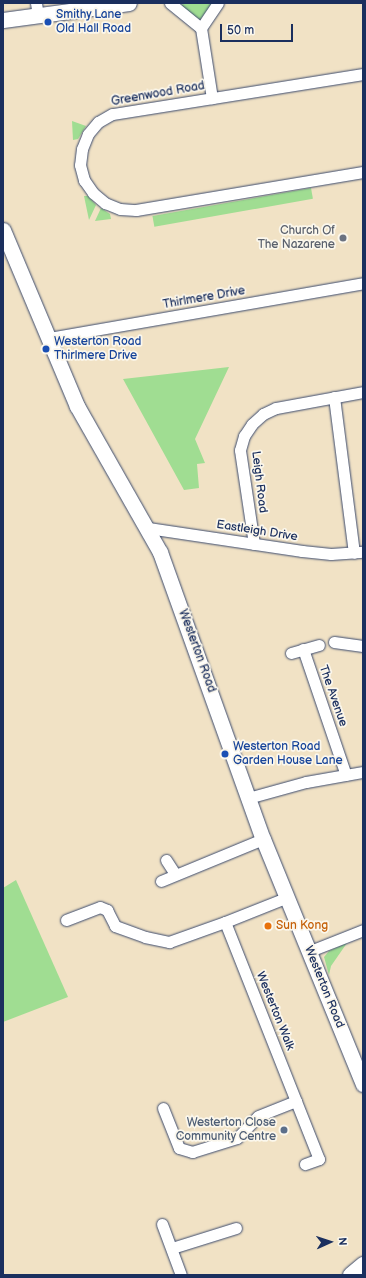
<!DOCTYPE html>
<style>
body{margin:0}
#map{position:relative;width:366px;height:1278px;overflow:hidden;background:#f1e2c5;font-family:"Balsamiq Sans",sans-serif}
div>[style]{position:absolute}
.green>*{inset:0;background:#a0dd92;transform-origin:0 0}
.roads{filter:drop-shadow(0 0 1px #3b4a6d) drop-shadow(0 0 1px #3b4a6d)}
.street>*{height:11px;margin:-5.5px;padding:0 5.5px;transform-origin:5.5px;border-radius:5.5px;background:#fff}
.secondary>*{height:15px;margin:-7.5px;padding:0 7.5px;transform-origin:7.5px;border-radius:7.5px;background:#fff}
.primary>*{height:17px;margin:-8.5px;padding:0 8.5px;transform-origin:8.5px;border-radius:8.5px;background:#fff}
.dots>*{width:11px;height:11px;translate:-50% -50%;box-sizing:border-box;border:2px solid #fbf7ec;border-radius:50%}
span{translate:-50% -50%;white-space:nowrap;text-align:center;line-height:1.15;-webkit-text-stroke:3.5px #fbf7ec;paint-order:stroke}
.transit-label{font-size:12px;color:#164399}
.left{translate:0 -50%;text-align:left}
.street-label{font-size:12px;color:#1b2f5e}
.worship-label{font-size:12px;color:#5b616d}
.right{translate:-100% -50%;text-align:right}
.food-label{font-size:12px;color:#c56008}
.service-label{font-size:12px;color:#4e5e75}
.frame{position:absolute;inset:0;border:4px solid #1b2f5e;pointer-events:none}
.north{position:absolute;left:310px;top:1222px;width:40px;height:40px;-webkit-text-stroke:3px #fbf7ec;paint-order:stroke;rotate:87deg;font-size:11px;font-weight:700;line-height:16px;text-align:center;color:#1b2f5e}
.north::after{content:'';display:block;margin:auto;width:14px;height:18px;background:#1b2f5e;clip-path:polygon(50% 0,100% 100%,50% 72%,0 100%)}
.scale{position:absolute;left:220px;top:24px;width:73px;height:18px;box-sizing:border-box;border:2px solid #1b2f5e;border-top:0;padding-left:5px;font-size:12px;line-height:14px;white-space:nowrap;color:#1b2f5e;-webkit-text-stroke:3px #fbf7ec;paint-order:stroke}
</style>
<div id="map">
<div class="green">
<div style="clip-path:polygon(187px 3px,212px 3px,200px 20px,180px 5px)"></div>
<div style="clip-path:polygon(72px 121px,86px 126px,78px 139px,73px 140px)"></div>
<div style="left:311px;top:188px;width:11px;height:161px;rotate:80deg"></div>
<div style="clip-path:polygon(84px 196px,88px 196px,96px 205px,89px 220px)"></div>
<div style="clip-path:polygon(101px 208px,110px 214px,111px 219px,95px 221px)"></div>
<div style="clip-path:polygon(229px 367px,195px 439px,205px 463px,197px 464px,199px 488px,184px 490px,123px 379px)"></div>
<div style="clip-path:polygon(16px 880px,68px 997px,3px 1022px,3px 888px)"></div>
<div style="clip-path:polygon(347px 943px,331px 966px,329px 975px,324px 957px,329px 951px)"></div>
</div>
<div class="roads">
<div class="street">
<div style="left:36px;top:3px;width:12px;rotate:81deg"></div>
<div style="left:170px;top:3px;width:40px;rotate:39deg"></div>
<div style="left:201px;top:28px;width:30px;rotate:-56deg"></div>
<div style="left:201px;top:28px;width:71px;rotate:81.1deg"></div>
<div style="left:363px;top:74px;width:254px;rotate:170.9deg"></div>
<div style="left:112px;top:114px;width:16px;rotate:150deg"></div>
<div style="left:98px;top:122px;width:16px;rotate:130deg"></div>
<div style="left:88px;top:134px;width:16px;rotate:112deg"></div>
<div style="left:82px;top:149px;width:16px;rotate:97deg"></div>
<div style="left:80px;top:165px;width:16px;rotate:75deg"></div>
<div style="left:84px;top:180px;width:16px;rotate:55deg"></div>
<div style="left:93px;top:193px;width:16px;rotate:40deg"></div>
<div style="left:105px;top:203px;width:16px;rotate:22deg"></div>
<div style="left:120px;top:209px;width:16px;rotate:4deg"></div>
<div style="left:136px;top:210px;width:230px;rotate:-9.5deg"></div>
<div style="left:49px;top:338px;width:319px;rotate:-9.9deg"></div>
<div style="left:334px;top:397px;width:157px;rotate:82.7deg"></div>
<div style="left:148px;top:528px;width:156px;rotate:8.5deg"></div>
<div style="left:302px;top:551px;width:29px;rotate:6deg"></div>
<div style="left:331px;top:554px;width:32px;rotate:-4deg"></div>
<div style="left:254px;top:544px;width:95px;rotate:-98.5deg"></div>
<div style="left:240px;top:450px;width:15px;rotate:-74deg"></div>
<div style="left:244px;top:436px;width:14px;rotate:-56deg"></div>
<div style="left:252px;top:424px;width:15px;rotate:-42deg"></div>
<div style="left:263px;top:414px;width:14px;rotate:-25deg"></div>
<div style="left:276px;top:408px;width:88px;rotate:-10.4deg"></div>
<div style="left:334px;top:642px;width:29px;rotate:8deg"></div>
<div style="left:303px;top:649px;width:133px;rotate:71.2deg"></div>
<div style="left:291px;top:653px;width:29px;rotate:-16deg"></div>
<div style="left:248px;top:798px;width:60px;rotate:-15.4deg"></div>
<div style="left:306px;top:782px;width:58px;rotate:-10deg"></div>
<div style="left:166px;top:860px;width:17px;rotate:57deg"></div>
<div style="left:161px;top:881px;width:110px;rotate:-22.4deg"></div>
<div style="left:288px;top:897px;width:68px;rotate:158.4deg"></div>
<div style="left:225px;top:922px;width:255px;rotate:68.4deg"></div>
<div style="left:319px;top:1159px;width:15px;rotate:160deg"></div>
<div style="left:66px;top:920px;width:36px;rotate:-21deg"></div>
<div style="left:100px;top:907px;width:8px;rotate:23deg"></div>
<div style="left:107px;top:910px;width:18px;rotate:63deg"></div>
<div style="left:115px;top:926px;width:32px;rotate:20deg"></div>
<div style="left:145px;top:937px;width:25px;rotate:12deg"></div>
<div style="left:169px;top:942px;width:59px;rotate:-19.7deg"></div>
<div style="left:310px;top:951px;width:57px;rotate:-21.6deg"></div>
<div style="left:163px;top:1108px;width:43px;rotate:68.2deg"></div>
<div style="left:179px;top:1148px;width:14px;rotate:17deg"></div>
<div style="left:192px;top:1152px;width:47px;rotate:-17.3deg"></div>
<div style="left:237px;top:1138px;width:30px;rotate:-46deg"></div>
<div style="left:258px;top:1116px;width:41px;rotate:-21.5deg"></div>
<div style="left:162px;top:1224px;width:54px;rotate:69.6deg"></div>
<div style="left:172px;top:1248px;width:67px;rotate:-17.4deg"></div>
</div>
<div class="secondary">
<div style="left:3px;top:20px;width:127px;rotate:-7.7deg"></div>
<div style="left:3px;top:230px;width:191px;rotate:67.2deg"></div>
<div style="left:77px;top:406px;width:168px;rotate:60.4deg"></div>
<div style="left:160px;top:552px;width:305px;rotate:70.3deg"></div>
<div style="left:263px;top:839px;width:265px;rotate:67.8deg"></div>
</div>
<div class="primary">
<div style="left:351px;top:1275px;width:16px;rotate:-40deg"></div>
</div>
</div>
<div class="dots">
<div style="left:48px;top:22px;background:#1a4fb4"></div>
<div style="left:343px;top:238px;background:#6b7280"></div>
<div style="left:46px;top:349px;background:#1a4fb4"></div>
<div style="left:225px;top:754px;background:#1a4fb4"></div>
<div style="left:268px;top:926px;background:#e8710a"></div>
<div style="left:284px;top:1130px;background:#5c6f8a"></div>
</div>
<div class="transit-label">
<span class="left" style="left:56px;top:22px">Smithy Lane<br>Old Hall Road</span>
<span class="left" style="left:54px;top:349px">Westerton Road<br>Thirlmere Drive</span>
<span class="left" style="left:233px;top:754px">Westerton Road<br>Garden House Lane</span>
</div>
<div class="street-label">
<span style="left:158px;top:94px;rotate:-10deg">Greenwood Road</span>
<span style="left:204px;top:298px;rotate:-10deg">Thirlmere Drive</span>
<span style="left:259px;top:482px;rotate:83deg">Leigh Road</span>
<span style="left:257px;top:531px;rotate:9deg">Eastleigh Drive</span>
<span style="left:197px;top:651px;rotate:70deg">Westerton Road</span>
<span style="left:333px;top:696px;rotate:71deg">The Avenue</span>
<span style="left:324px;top:987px;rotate:68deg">Westerton Road</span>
<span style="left:275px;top:1011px;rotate:68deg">Westerton Walk</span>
</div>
<div class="worship-label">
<span class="right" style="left:335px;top:238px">Church Of<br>The Nazarene</span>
</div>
<div class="food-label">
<span class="left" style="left:276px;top:926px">Sun Kong</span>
</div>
<div class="service-label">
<span class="right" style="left:276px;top:1130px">Westerton Close<br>Community Centre</span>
</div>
<div class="frame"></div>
<div class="north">N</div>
<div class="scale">50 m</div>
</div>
